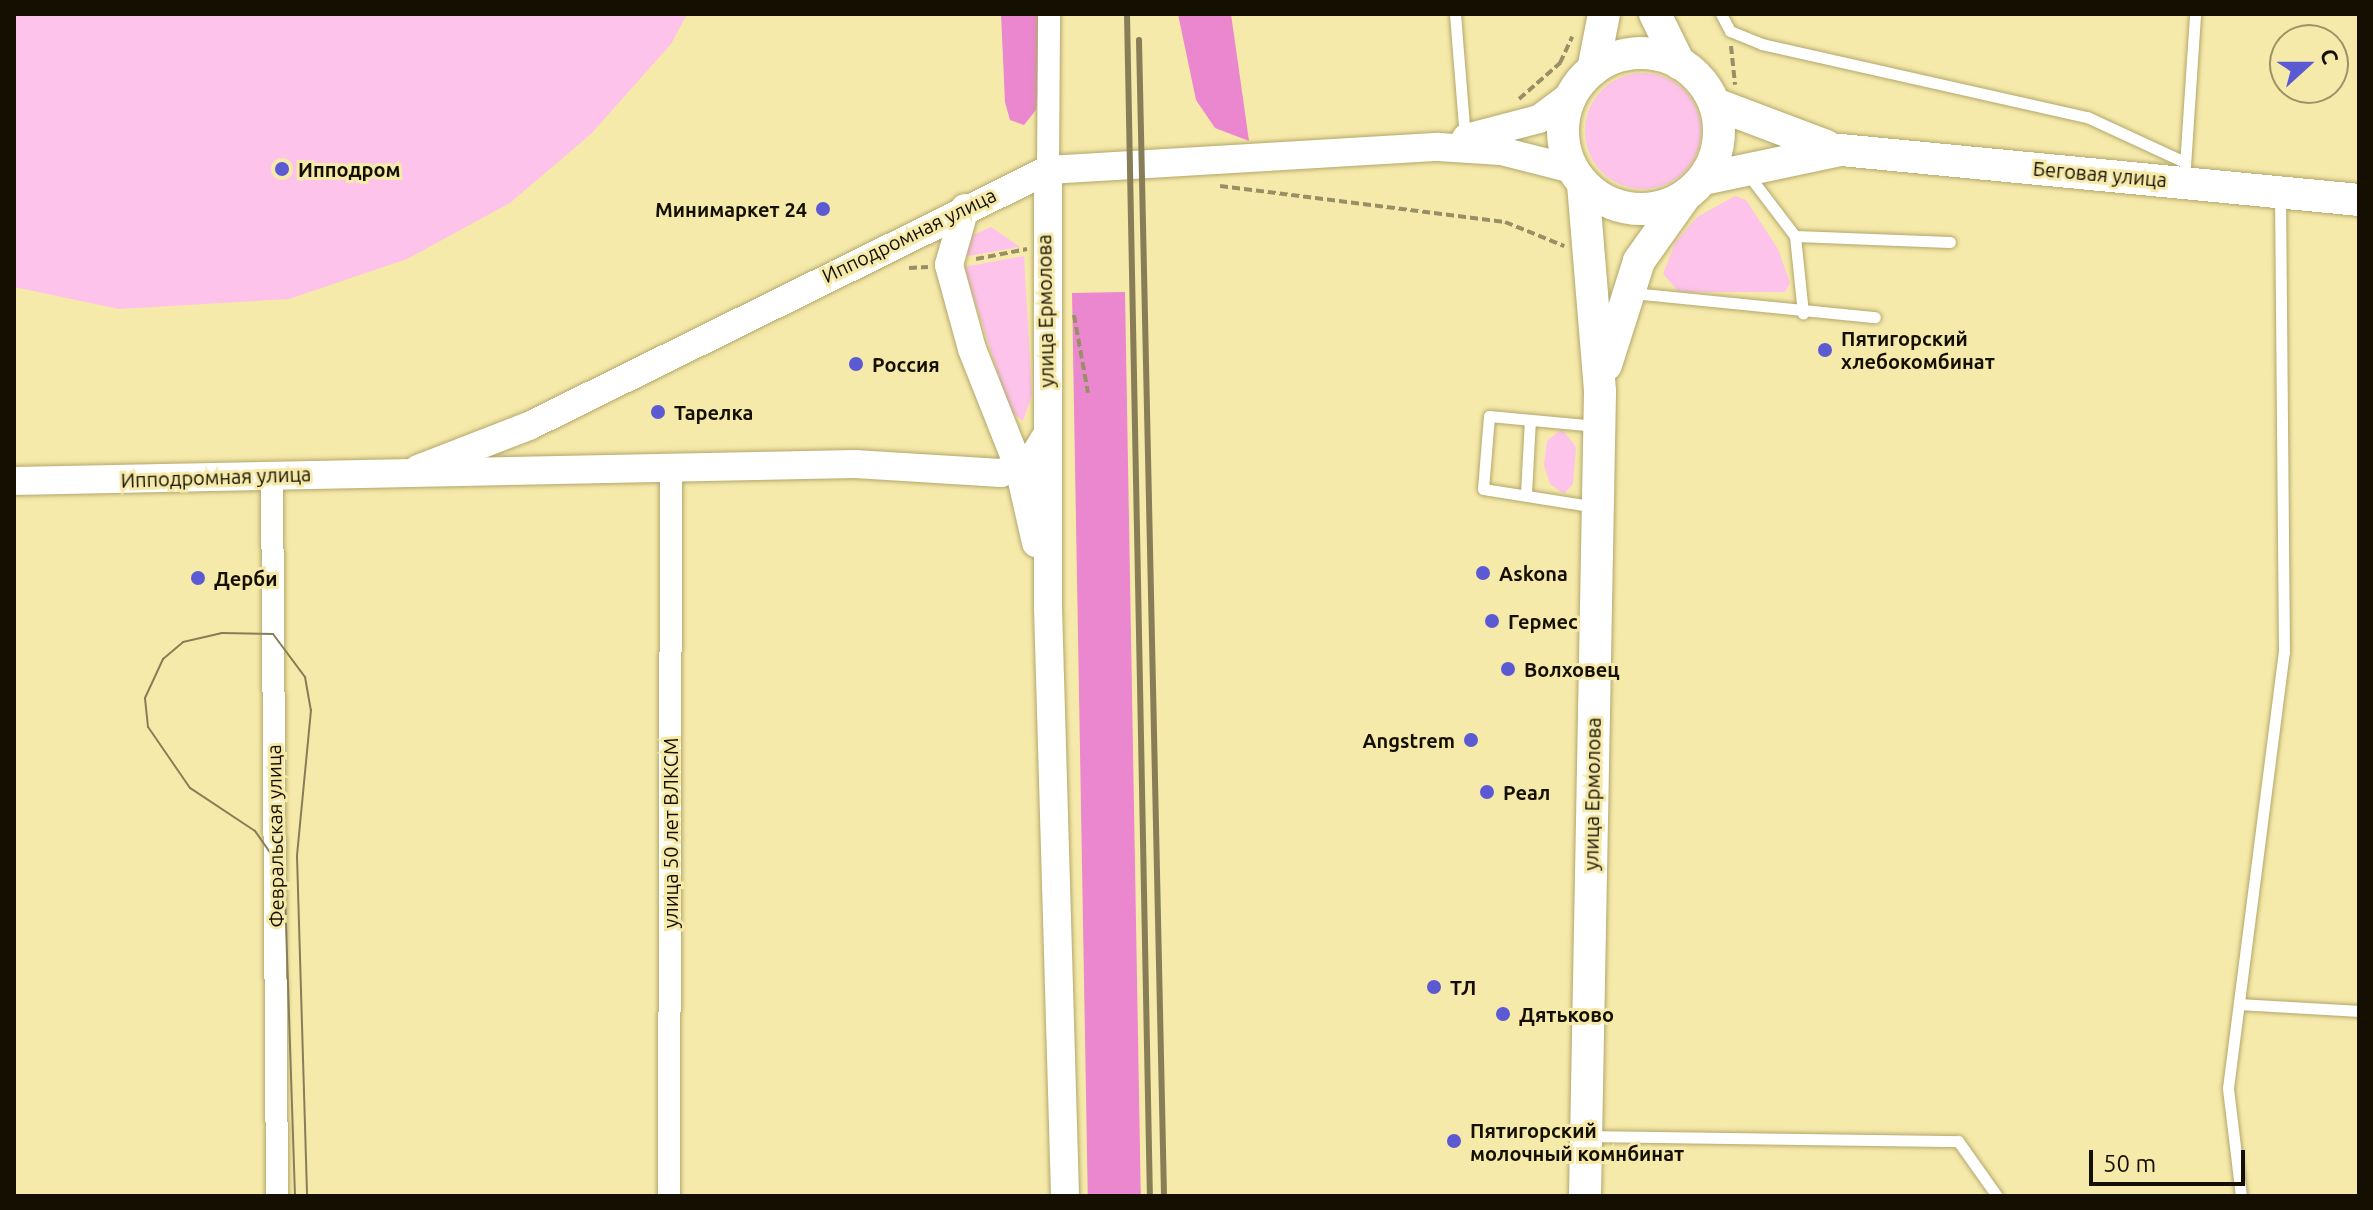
<!DOCTYPE html>
<meta charset="utf-8">
<style>
body{margin:0}
#map{position:relative;width:2373px;height:1210px;overflow:hidden;background:#f6eaab;font-family:Ubuntu,sans-serif}
div>[style]{position:absolute}
.green>*{inset:0;background:#fdc3ea}
.round{border-radius:50%}
.forest>*{inset:0;background:#eb87ce;transform-origin:0 0}
.path>*{height:4px;margin-top:-2px;transform-origin:0;background:repeating-linear-gradient(90deg,#988f64 0 8px,transparent 0 12px)}
.roads{filter:drop-shadow(0 0 2px #b2a76a) drop-shadow(0 0 2px #b2a76a)}
.service>*{height:11px;margin:-5.5px;padding:0 5.5px;transform-origin:5.5px;border-radius:5.5px;background:#fff}
.minor>*{height:22px;margin:-11px;padding:0 11px;transform-origin:11px;border-radius:11px;background:#fff}
.tertiary>*{height:28px;margin:-14px;padding:0 14px;transform-origin:14px;border-radius:14px;background:#fff}
.secondary>*{height:32px;margin:-16px;padding:0 16px;transform-origin:16px;border-radius:16px;background:#fff}
.secondary>.ring{margin:-16px;padding:0;box-sizing:content-box;background:none;border:32px solid #fff;border-radius:50%}
.tram>*{height:2px;margin:-1px;padding:0 1px;transform-origin:1px;border-radius:1px;background:#877e57}
.rail>*{height:6px;margin:-3px;padding:0 3px;transform-origin:3px;border-radius:3px;background:#877e57}
.dots>*{width:22px;height:22px;translate:-50% -50%;box-sizing:border-box;border:4px solid #f6eaab;border-radius:50%}
span{translate:-50% -50%;white-space:nowrap;text-align:center;line-height:1.15;-webkit-text-stroke:6px #f6eaab;paint-order:stroke}
.poi-label{font-size:20px;color:#140f00;font-weight:700}
.left{translate:0 -50%;text-align:left}
.right{translate:-100% -50%;text-align:right}
.street-label{font-size:20px;color:#140f00}
.frame{position:absolute;inset:0;border:16px solid #140f00;pointer-events:none}
.north{position:absolute;left:2269px;top:24px;width:80px;height:80px;box-sizing:border-box;background:#f6eaab;border:2px solid #9c9267;border-radius:50%;rotate:69deg;font-size:22px;font-weight:700;line-height:32px;text-align:center;color:#140f00}
.north::after{content:'';display:block;margin:auto;width:28px;height:36px;background:#5b5ad2;clip-path:polygon(50% 0,100% 100%,50% 72%,0 100%)}
.scale{position:absolute;left:2089px;top:1150px;width:156px;height:36px;box-sizing:border-box;border:4px solid #140f00;border-top:0;padding-left:10px;font-size:24px;line-height:28px;white-space:nowrap;color:#140f00;-webkit-text-stroke:6px #f6eaab;paint-order:stroke}
</style>
<div id="map">
<div class="green">
<div style="clip-path:polygon(14px 14px,687px 14px,671px 44px,591px 134px,510px 203px,407px 259px,289px 299px,119px 309px,14px 287px)"></div>
<div class="round" style="left:1585px;top:73px;width:116px;height:116px"></div>
<div style="clip-path:polygon(1735px 196px,1746px 200px,1778px 249px,1790px 283px,1785px 292px,1679px 292px,1663px 274px,1675px 243px,1697px 217px)"></div>
<div style="clip-path:polygon(991px 227px,1020px 247px,963px 257px,971px 236px)"></div>
<div style="clip-path:polygon(1024px 256px,1032px 395px,1023px 421px,1010px 411px,964px 267px)"></div>
<div style="clip-path:polygon(1562px 429px,1576px 447px,1573px 484px,1564px 494px,1550px 484px,1544px 465px,1547px 441px)"></div>
</div>
<div class="forest">
<div style="clip-path:polygon(1001px 14px,1046px 14px,1036px 110px,1024px 125px,1010px 120px,1005px 102px)"></div>
<div style="clip-path:polygon(1178px 14px,1231px 14px,1249px 141px,1215px 128px,1196px 100px)"></div>
<div style="left:1125px;top:292px;width:904px;height:53px;rotate:89deg"></div>
</div>
<div class="path">
<div style="left:1731px;top:46px;width:39px;rotate:84deg"></div>
<div style="left:1519px;top:99px;width:55px;rotate:-41.3deg"></div>
<div style="left:1560px;top:63px;width:29px;rotate:-65deg"></div>
<div style="left:1220px;top:186px;width:287px;rotate:7.2deg"></div>
<div style="left:1505px;top:222px;width:64px;rotate:22.1deg"></div>
<div style="left:976px;top:259px;width:52px;rotate:-11.1deg"></div>
<div style="left:909px;top:268px;width:19px;rotate:-3deg"></div>
<div style="left:1074px;top:315px;width:79px;rotate:79.8deg"></div>
</div>
<div class="roads">
<div class="service">
<div style="left:1455px;top:14px;width:124px;rotate:85.4deg"></div>
<div style="left:1721px;top:14px;width:19px;rotate:62deg"></div>
<div style="left:1730px;top:31px;width:35px;rotate:22deg"></div>
<div style="left:1762px;top:44px;width:333px;rotate:12.7deg"></div>
<div style="left:2087px;top:117px;width:108px;rotate:24.7deg"></div>
<div style="left:2185px;top:166px;width:152px;rotate:-86.2deg"></div>
<div style="left:1747px;top:173px;width:79px;rotate:52.7deg"></div>
<div style="left:1795px;top:236px;width:78px;rotate:84.1deg"></div>
<div style="left:1795px;top:236px;width:155px;rotate:2.2deg"></div>
<div style="left:1633px;top:293px;width:243px;rotate:5.7deg"></div>
<div style="left:1526px;top:493px;width:73px;rotate:-86.9deg"></div>
<div style="left:1596px;top:507px;width:114px;rotate:-170.9deg"></div>
<div style="left:1483px;top:489px;width:73px;rotate:-85.3deg"></div>
<div style="left:1489px;top:416px;width:108px;rotate:5.3deg"></div>
<div style="left:2239px;top:1004px;width:120px;rotate:3.3deg"></div>
<div style="left:1590px;top:1136px;width:368px;rotate:0.8deg"></div>
<div style="left:1958px;top:1141px;width:67px;rotate:54.7deg"></div>
<div style="left:2241px;top:1196px;width:109px;rotate:-96.9deg"></div>
<div style="left:2228px;top:1088px;width:440px;rotate:-82.7deg"></div>
<div style="left:2284px;top:652px;width:459px;rotate:-90.5deg"></div>
</div>
<div class="minor">
<div style="left:1048px;top:170px;width:156px;rotate:-89.6deg"></div>
<div style="left:272px;top:476px;width:720px;rotate:89.6deg"></div>
<div style="left:669px;top:1196px;width:725px;rotate:-89.84deg"></div>
</div>
<div class="tertiary">
<div style="left:1466px;top:138px;width:75px;rotate:-14.6deg"></div>
<div style="left:1539px;top:119px;width:44px;rotate:-36.6deg"></div>
<div style="left:1048px;top:170px;width:438px;rotate:90deg"></div>
<div style="left:1048px;top:608px;width:588px;rotate:88.34deg"></div>
<div style="left:965px;top:208px;width:59px;rotate:105.7deg"></div>
<div style="left:949px;top:265px;width:87px;rotate:74.7deg"></div>
<div style="left:972px;top:349px;width:128px;rotate:68.4deg"></div>
<div style="left:1019px;top:468px;width:77px;rotate:77.2deg"></div>
<div style="left:418px;top:469px;width:119px;rotate:-21.2deg"></div>
<div style="left:529px;top:426px;width:579px;rotate:-26.26deg"></div>
<div style="left:1048px;top:170px;width:391px;rotate:-3.4deg"></div>
<div style="left:1438px;top:147px;width:63px;rotate:3.6deg"></div>
<div style="left:1501px;top:151px;width:73px;rotate:14.2deg"></div>
<div style="left:14px;top:481px;width:841px;rotate:-1.16deg"></div>
<div style="left:855px;top:464px;width:146px;rotate:3.5deg"></div>
<div style="left:1001px;top:473px;width:31px;rotate:-21deg"></div>
<div style="left:1030px;top:462px;width:32px;rotate:-58deg"></div>
</div>
<div class="secondary">
<div style="left:1655px;top:14px;width:55px;rotate:63.9deg"></div>
<div class="ring" style="left:1563px;top:53px;width:124px;height:124px"></div>
<div style="left:1593px;top:70px;width:57px;rotate:-78.9deg"></div>
<div style="left:1715px;top:104px;width:119px;rotate:20.7deg"></div>
<div style="left:1703px;top:179px;width:141px;rotate:-11.9deg"></div>
<div style="left:1841px;top:150px;width:520px;rotate:5.51deg"></div>
<div style="left:1583px;top:184px;width:209px;rotate:85.3deg"></div>
<div style="left:1600px;top:392px;width:804px;rotate:91.07deg"></div>
<div style="left:1606px;top:365px;width:109px;rotate:-72.4deg"></div>
<div style="left:1639px;top:261px;width:80px;rotate:-54.7deg"></div>
</div>
</div>
<div class="tram">
<div style="left:295px;top:1196px;width:303px;rotate:-91.9deg"></div>
<div style="left:285px;top:893px;width:33px;rotate:-106deg"></div>
<div style="left:276px;top:861px;width:37px;rotate:-125deg"></div>
<div style="left:255px;top:831px;width:78px;rotate:-146.5deg"></div>
<div style="left:190px;top:788px;width:74px;rotate:-124.5deg"></div>
<div style="left:148px;top:727px;width:29px;rotate:-96deg"></div>
<div style="left:145px;top:698px;width:43px;rotate:-65.2deg"></div>
<div style="left:163px;top:659px;width:26px;rotate:-40deg"></div>
<div style="left:183px;top:642px;width:40px;rotate:-13deg"></div>
<div style="left:222px;top:633px;width:51px;rotate:1.1deg"></div>
<div style="left:273px;top:634px;width:54px;rotate:53.3deg"></div>
<div style="left:305px;top:677px;width:34px;rotate:80deg"></div>
<div style="left:311px;top:710px;width:147px;rotate:95.5deg"></div>
<div style="left:297px;top:856px;width:340px;rotate:88.3deg"></div>
</div>
<div class="rail">
<div style="left:1127px;top:14px;width:1182px;rotate:88.89deg"></div>
<div style="left:1139px;top:40px;width:1156px;rotate:88.76deg"></div>
</div>
<div class="dots">
<div style="left:282px;top:169px;background:#5b5ad2"></div>
<div style="left:823px;top:209px;background:#5b5ad2"></div>
<div style="left:1825px;top:350px;background:#5b5ad2"></div>
<div style="left:856px;top:364px;background:#5b5ad2"></div>
<div style="left:658px;top:412px;background:#5b5ad2"></div>
<div style="left:1483px;top:573px;background:#5b5ad2"></div>
<div style="left:198px;top:578px;background:#5b5ad2"></div>
<div style="left:1492px;top:621px;background:#5b5ad2"></div>
<div style="left:1508px;top:669px;background:#5b5ad2"></div>
<div style="left:1471px;top:740px;background:#5b5ad2"></div>
<div style="left:1487px;top:792px;background:#5b5ad2"></div>
<div style="left:1434px;top:987px;background:#5b5ad2"></div>
<div style="left:1503px;top:1014px;background:#5b5ad2"></div>
<div style="left:1454px;top:1141px;background:#5b5ad2"></div>
</div>
<div class="poi-label">
<span class="left" style="left:298px;top:169px">Ипподpом</span>
<span class="right" style="left:807px;top:209px">Минимаркет 24</span>
<span class="left" style="left:1841px;top:350px">Пятигорский<br>хлебокомбинат</span>
<span class="left" style="left:872px;top:364px">Россия</span>
<span class="left" style="left:674px;top:412px">Тарелка</span>
<span class="left" style="left:1499px;top:573px">Askona</span>
<span class="left" style="left:214px;top:578px">Дерби</span>
<span class="left" style="left:1508px;top:621px">Гермес</span>
<span class="left" style="left:1524px;top:669px">Волховец</span>
<span class="right" style="left:1455px;top:740px">Angstrem</span>
<span class="left" style="left:1503px;top:792px">Реал</span>
<span class="left" style="left:1450px;top:987px">ТЛ</span>
<span class="left" style="left:1519px;top:1014px">Дятьково</span>
<span class="left" style="left:1470px;top:1142px">Пятигорский<br>молочный комнбинат</span>
</div>
<div class="street-label">
<span style="left:2100px;top:174px;rotate:5deg">Беговая улица</span>
<span style="left:909px;top:235px;rotate:-26deg">Ипподромная улица</span>
<span style="left:1045px;top:311px;rotate:-91deg">улица Ермолова</span>
<span style="left:216px;top:477px;rotate:-2deg">Ипподромная улица</span>
<span style="left:1592px;top:794px;rotate:-89deg">улица Ермолова</span>
<span style="left:670px;top:833px;rotate:-90deg">улица 50 лет ВЛКСМ</span>
<span style="left:275px;top:836px;rotate:-91deg">Февральская улица</span>
</div>
<div class="frame"></div>
<div class="north">С</div>
<div class="scale">50 m</div>
</div>
